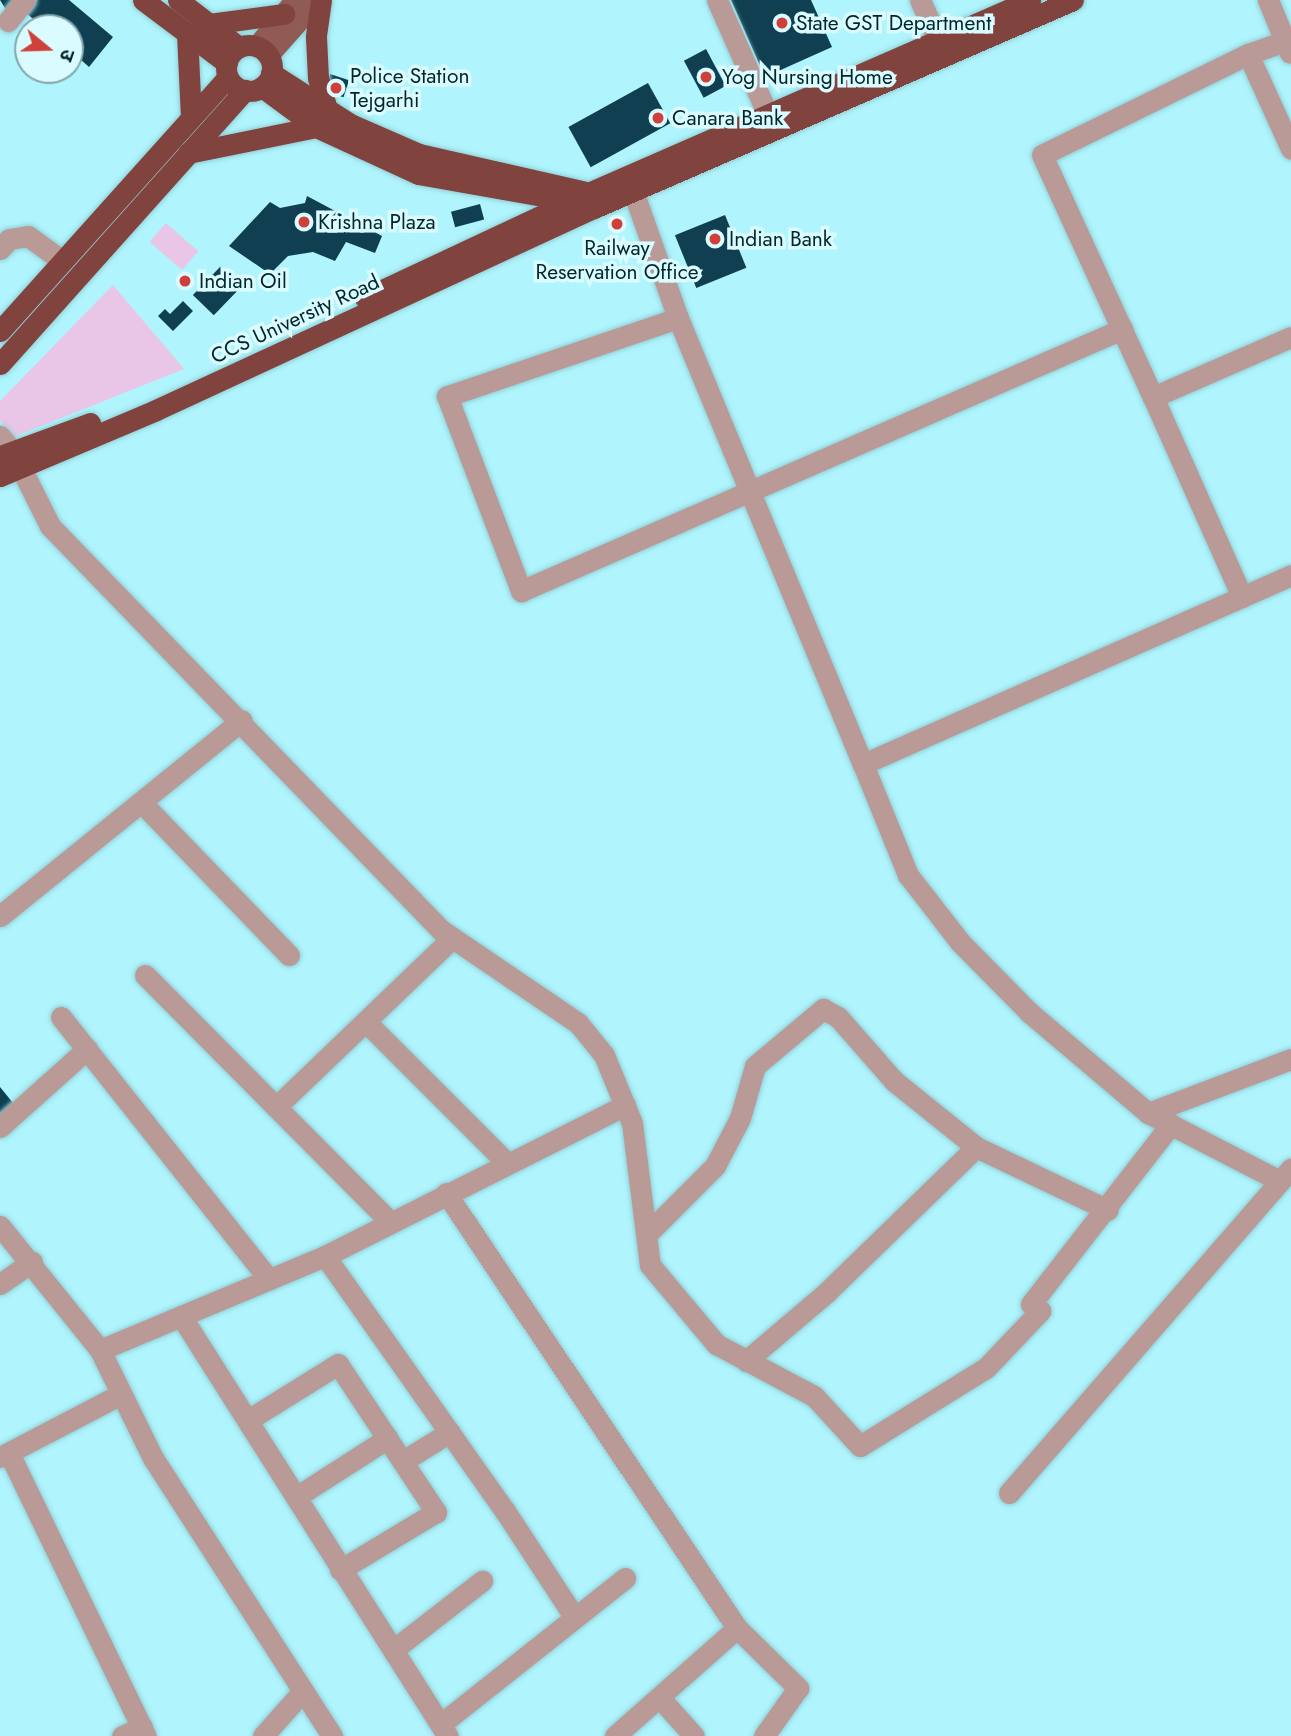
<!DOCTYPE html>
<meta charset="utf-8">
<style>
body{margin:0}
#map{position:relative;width:1291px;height:1736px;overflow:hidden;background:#b0f4fd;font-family:Jost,"Noto Sans Devanagari",sans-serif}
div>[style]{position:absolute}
.green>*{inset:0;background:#e9c6e8;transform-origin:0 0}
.building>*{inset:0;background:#0f3f50;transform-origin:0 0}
.roads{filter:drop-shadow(0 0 2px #90cfd7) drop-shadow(0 0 2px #90cfd7)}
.minor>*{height:21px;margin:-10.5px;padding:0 10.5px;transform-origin:10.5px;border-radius:10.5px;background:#ba9a96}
.major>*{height:21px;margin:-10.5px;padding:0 10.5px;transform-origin:10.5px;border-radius:10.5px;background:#915b55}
.highway>*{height:21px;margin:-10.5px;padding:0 10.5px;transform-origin:10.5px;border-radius:10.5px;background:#81433d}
.highway>.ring{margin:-10.5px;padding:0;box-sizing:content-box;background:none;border:21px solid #81433d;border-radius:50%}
.dots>*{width:19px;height:19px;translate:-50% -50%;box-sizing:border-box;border:4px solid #dafbff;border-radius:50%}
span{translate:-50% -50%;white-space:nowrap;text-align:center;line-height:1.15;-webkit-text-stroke:7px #dafbff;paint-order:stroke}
.poi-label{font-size:21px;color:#00262a}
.left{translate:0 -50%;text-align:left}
.street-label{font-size:21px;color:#00262a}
.north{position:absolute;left:14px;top:14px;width:70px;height:70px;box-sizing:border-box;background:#dafbff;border:2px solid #83a6aa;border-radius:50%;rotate:109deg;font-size:19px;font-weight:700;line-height:28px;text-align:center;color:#00262a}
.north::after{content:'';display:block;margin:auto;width:24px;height:32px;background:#cf403b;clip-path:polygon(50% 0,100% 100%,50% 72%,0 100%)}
</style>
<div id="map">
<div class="green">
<div style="left:166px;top:223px;width:43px;height:25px;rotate:41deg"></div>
<div style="clip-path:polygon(113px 285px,184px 369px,11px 438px,0 420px,0 401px)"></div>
</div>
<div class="building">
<div style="clip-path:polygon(0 0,19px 0,8px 13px)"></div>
<div style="clip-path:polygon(37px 0,69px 0,113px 37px,89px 67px,70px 50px,70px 28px,44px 28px,26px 13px)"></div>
<div style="clip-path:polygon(731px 0,811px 0,832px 47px,765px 77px)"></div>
<div style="left:706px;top:49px;width:42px;height:25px;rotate:62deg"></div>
<div style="left:330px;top:74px;width:20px;height:18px;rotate:18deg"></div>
<div style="left:648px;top:83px;width:46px;height:91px;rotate:61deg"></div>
<div style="clip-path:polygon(307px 196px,382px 236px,375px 253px,346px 242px,335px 261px,313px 252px,288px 256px,270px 274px,229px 246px,270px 202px,280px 208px,305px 203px)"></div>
<div style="left:480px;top:204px;width:16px;height:30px;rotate:75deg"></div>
<div style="left:725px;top:215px;width:57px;height:54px;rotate:68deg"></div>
<div style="left:220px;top:267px;width:29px;height:39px;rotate:44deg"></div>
<div style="clip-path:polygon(183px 301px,193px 311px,173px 331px,158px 316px,165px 309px,170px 314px)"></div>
<div style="clip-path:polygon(0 1087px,13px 1103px,0 1115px)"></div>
</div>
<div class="roads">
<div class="minor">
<div style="left:717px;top:0;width:126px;rotate:66.1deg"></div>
<div style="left:920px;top:0;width:44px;rotate:65.8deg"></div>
<div style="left:1268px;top:0;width:57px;rotate:67.5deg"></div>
<div style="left:8px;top:21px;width:27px;rotate:-51deg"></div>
<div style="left:1291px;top:39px;width:46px;rotate:160.8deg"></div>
<div style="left:1248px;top:54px;width:229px;rotate:153.9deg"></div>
<div style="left:1042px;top:155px;width:266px;rotate:65.4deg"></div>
<div style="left:1153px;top:397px;width:150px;rotate:-23.5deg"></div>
<div style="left:1248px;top:54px;width:104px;rotate:65.6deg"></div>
<div style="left:633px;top:191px;width:135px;rotate:70.5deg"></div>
<div style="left:678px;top:318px;width:244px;rotate:161.3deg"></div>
<div style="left:447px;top:396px;width:209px;rotate:69.2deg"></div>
<div style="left:521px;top:591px;width:656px;rotate:-23.55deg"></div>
<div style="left:0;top:249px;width:13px;rotate:-48deg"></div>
<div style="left:9px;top:239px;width:19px;rotate:-9deg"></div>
<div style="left:28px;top:236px;width:41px;rotate:36deg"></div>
<div style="left:678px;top:318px;width:483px;rotate:67.5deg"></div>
<div style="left:1153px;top:397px;width:219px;rotate:66deg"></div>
<div style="left:0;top:436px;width:21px;rotate:51deg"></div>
<div style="left:13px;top:452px;width:83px;rotate:63.4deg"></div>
<div style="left:50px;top:526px;width:562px;rotate:45.94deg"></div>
<div style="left:441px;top:930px;width:166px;rotate:34.2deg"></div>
<div style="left:578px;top:1023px;width:41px;rotate:50.9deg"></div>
<div style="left:604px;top:1055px;width:74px;rotate:67.6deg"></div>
<div style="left:632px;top:1123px;width:143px;rotate:82.8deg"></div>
<div style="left:650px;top:1265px;width:103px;rotate:50.1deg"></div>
<div style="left:716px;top:1344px;width:111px;rotate:28deg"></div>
<div style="left:814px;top:1396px;width:68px;rotate:47.4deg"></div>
<div style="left:860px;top:1446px;width:148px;rotate:-31.8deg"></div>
<div style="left:986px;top:1368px;width:79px;rotate:-46.5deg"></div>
<div style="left:1040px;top:1311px;width:11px;rotate:-142deg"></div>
<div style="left:1031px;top:1304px;width:228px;rotate:-52.1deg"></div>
<div style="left:141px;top:802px;width:213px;rotate:46deg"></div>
<div style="left:0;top:916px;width:311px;rotate:-39deg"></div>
<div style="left:145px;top:975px;width:348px;rotate:45.2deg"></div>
<div style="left:61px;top:1017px;width:335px;rotate:51.6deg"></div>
<div style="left:366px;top:1022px;width:199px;rotate:45deg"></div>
<div style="left:276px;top:1107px;width:244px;rotate:-43.8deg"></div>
<div style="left:1148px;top:1113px;width:153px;rotate:-20.7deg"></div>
<div style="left:0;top:1127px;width:117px;rotate:-41.9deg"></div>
<div style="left:1280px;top:1181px;width:148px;rotate:-152.7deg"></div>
<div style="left:1148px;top:1113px;width:155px;rotate:-139.7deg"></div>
<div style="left:1030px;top:1013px;width:100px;rotate:-134.6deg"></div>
<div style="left:960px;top:942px;width:85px;rotate:-127.8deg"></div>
<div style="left:908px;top:875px;width:120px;rotate:-112.1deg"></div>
<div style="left:863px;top:764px;width:468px;rotate:-23.8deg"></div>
<div style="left:446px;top:1193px;width:523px;rotate:56.22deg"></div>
<div style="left:737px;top:1628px;width:163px;rotate:138.5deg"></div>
<div style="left:0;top:1226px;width:159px;rotate:51.1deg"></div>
<div style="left:100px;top:1350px;width:244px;rotate:-22.7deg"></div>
<div style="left:325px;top:1256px;width:336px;rotate:-26.7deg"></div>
<div style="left:647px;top:1234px;width:96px;rotate:-45deg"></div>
<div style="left:715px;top:1166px;width:54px;rotate:-62.5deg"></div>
<div style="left:740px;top:1118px;width:54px;rotate:-73.9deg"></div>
<div style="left:755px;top:1066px;width:89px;rotate:-40deg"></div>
<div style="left:823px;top:1009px;width:17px;rotate:28deg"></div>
<div style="left:838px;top:1017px;width:85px;rotate:48.8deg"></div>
<div style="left:894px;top:1081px;width:105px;rotate:38.8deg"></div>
<div style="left:976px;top:1147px;width:146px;rotate:25.5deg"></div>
<div style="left:325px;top:1256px;width:312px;rotate:54.8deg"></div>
<div style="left:505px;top:1511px;width:124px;rotate:56.8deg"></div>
<div style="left:0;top:1284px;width:39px;rotate:-35deg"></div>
<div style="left:181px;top:1316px;width:498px;rotate:57.6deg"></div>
<div style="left:100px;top:1350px;width:120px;rotate:63.9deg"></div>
<div style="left:153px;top:1458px;width:331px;rotate:57.2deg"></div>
<div style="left:746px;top:1361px;width:106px;rotate:-40.4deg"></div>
<div style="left:827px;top:1292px;width:208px;rotate:-44.2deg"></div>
<div style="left:248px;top:1420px;width:106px;rotate:-31.9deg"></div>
<div style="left:338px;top:1364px;width:178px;rotate:56.5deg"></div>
<div style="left:436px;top:1512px;width:112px;rotate:148.9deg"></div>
<div style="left:9px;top:1453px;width:314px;rotate:64.2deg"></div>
<div style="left:0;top:1457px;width:136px;rotate:-27.5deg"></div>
<div style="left:403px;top:1461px;width:55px;rotate:-31.7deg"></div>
<div style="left:1009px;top:1493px;width:430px;rotate:-49deg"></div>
<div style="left:296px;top:1497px;width:109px;rotate:-32.7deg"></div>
<div style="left:737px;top:1628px;width:86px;rotate:44.5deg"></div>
<div style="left:798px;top:1688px;width:59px;rotate:125.3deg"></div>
<div style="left:393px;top:1650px;width:113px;rotate:-37.8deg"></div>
<div style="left:659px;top:1697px;width:52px;rotate:48.1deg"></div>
<div style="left:441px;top:1724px;width:235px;rotate:-38.4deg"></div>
<div style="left:122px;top:1736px;width:22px;rotate:-24deg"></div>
<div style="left:263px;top:1736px;width:60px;rotate:-48.4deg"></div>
</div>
<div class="major">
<div style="left:257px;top:46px;width:60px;rotate:-50.4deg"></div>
<div style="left:268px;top:55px;width:74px;rotate:-48.3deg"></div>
</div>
<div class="highway">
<div style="left:143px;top:0;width:105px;rotate:36.9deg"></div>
<div style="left:178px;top:0;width:77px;rotate:37.6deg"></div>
<div style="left:321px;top:0;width:37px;rotate:98deg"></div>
<div style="left:316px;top:37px;width:41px;rotate:87.2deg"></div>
<div style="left:318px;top:78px;width:33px;rotate:74deg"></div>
<div style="left:209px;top:24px;width:76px;rotate:-7.6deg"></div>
<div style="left:187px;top:33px;width:84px;rotate:87.3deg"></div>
<div class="ring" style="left:226px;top:45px;width:25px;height:25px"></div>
<div style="left:271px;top:73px;width:94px;rotate:32.8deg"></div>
<div style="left:350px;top:124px;width:75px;rotate:23.5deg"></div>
<div style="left:419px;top:154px;width:186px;rotate:12.8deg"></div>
<div style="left:262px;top:87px;width:67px;rotate:36.5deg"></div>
<div style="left:316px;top:127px;width:112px;rotate:24.7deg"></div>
<div style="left:418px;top:174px;width:132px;rotate:10deg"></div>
<div style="left:188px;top:153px;width:131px;rotate:-11.5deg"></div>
<div style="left:365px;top:298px;width:252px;rotate:-25.1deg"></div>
<div style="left:593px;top:191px;width:477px;rotate:-23.6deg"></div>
<div style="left:0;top:331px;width:341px;rotate:-48.1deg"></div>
<div style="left:0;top:364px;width:368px;rotate:-48.2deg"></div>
<div style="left:0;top:456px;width:96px;rotate:-20.1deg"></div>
<div style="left:0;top:476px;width:169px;rotate:-22.9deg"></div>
<div style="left:156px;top:410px;width:482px;rotate:-24.8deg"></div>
<div style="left:594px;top:208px;width:522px;rotate:-23.47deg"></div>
</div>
</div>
<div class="dots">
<div style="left:782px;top:23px;background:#cf403b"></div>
<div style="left:706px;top:77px;background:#cf403b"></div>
<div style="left:336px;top:88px;background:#cf403b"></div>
<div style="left:658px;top:118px;background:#cf403b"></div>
<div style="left:304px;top:222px;background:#cf403b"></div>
<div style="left:617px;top:224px;background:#cf403b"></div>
<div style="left:715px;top:239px;background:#cf403b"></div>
<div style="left:185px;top:281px;background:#cf403b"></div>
</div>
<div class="poi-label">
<span class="left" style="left:796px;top:23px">State GST Department</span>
<span class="left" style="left:350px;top:88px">Police Station<br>Tejgarhi</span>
<span class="left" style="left:722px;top:77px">Yog Nursing Home</span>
<span class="left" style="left:672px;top:118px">Canara Bank</span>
<span class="left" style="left:318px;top:222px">Krishna Plaza</span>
<span class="left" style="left:729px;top:239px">Indian Bank</span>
<span style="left:617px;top:260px">Railway<br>Reservation Office</span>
<span class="left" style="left:199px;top:281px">Indian Oil</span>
</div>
<div class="street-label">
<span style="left:295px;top:319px;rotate:-25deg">CCS University Road</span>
</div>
<div class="north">उ</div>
</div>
